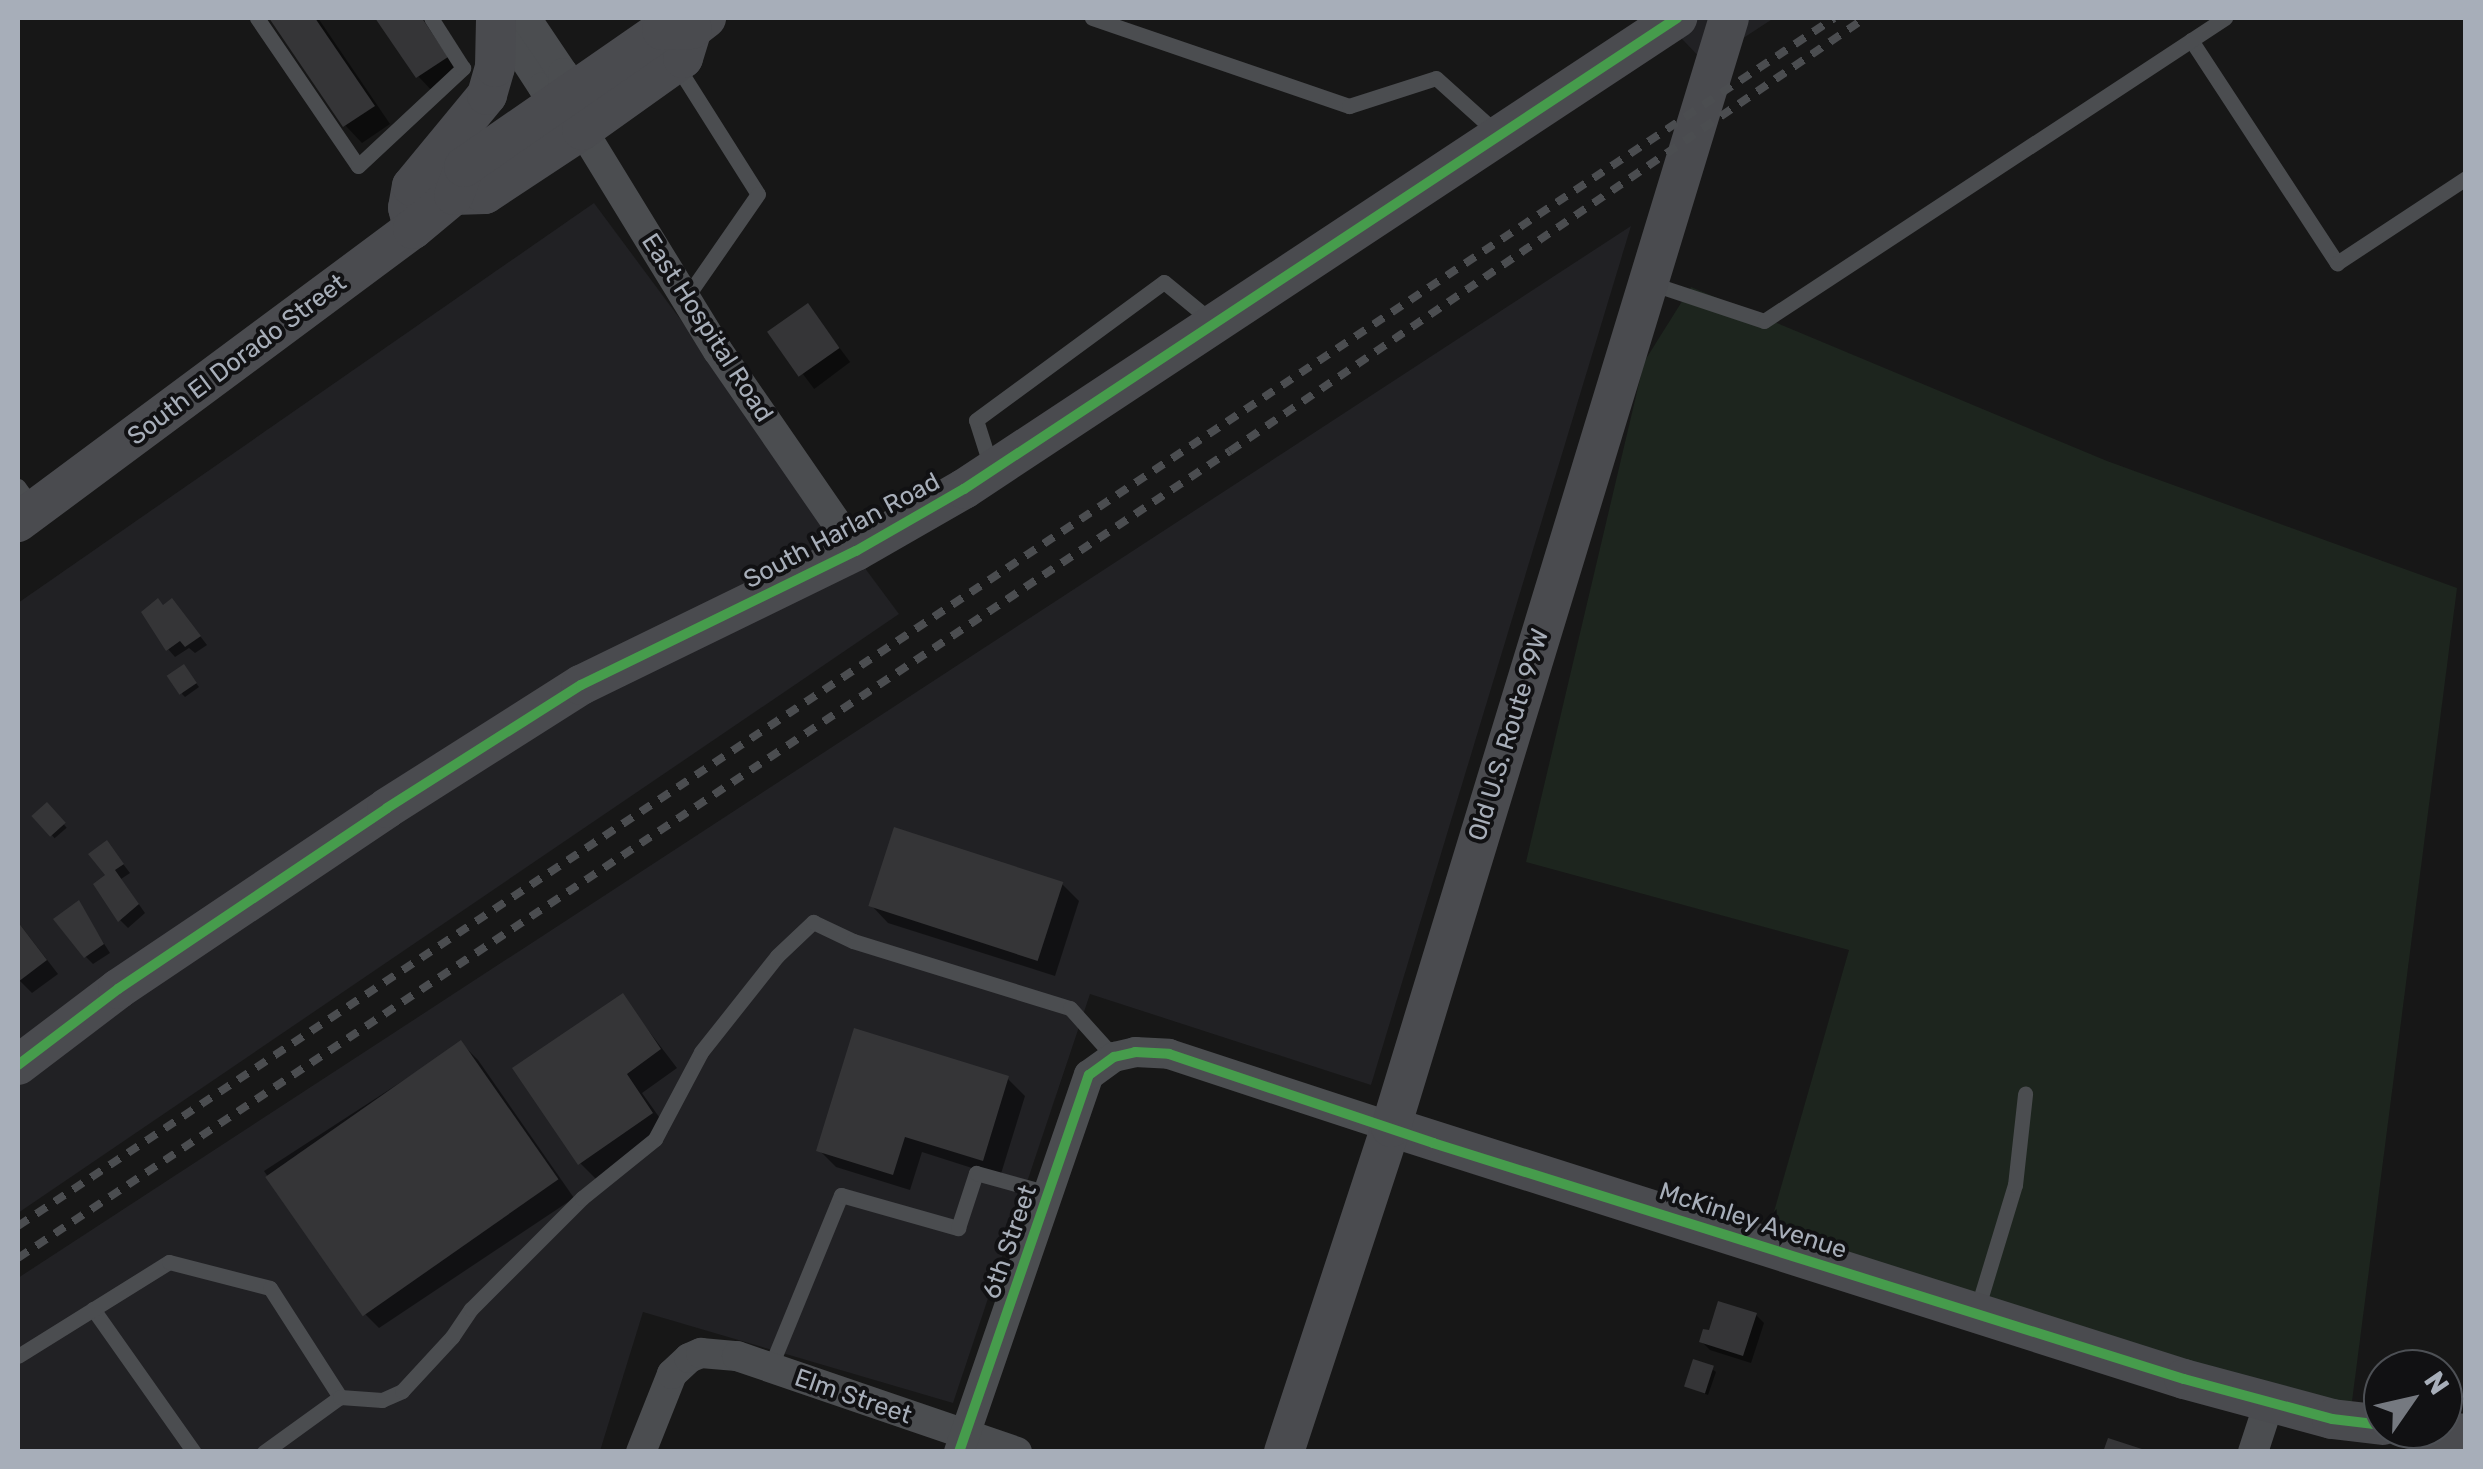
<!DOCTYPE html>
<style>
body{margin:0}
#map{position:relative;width:2483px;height:1469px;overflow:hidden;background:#171717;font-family:Rubik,sans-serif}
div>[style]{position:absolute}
.built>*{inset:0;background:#212124}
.green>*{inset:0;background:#1d251e}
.shadow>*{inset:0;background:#0007;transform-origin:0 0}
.building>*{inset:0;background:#353537;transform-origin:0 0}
.lane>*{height:15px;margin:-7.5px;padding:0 7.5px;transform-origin:7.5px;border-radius:7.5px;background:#4b4d50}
.street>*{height:30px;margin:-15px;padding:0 15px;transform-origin:15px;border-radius:15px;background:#4b4d50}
.secondary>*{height:40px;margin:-20px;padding:0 20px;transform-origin:20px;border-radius:20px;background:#4a4b4f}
.rail>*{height:8px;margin-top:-4px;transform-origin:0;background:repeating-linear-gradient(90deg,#4b4d50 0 12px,transparent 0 22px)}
.cycleway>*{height:10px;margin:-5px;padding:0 5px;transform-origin:5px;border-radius:5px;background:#469c4c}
span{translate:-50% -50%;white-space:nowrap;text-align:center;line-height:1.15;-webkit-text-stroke:8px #111113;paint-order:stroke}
.street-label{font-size:25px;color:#a7aeb9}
.frame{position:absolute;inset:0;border:20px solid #a7aeb9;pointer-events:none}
.north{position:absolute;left:2363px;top:1349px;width:100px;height:100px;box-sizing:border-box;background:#111113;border:2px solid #4d5055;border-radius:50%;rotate:56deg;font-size:28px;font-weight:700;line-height:40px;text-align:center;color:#a7aeb9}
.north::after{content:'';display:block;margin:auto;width:35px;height:45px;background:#757980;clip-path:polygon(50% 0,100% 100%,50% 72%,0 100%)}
</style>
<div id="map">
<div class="built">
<div style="clip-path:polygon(1662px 18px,1774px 18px,1705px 63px)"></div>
<div style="clip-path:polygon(594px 203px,899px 614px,18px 1213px,18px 603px)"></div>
<div style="clip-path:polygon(1631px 226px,1371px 1085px,1090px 994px,953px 1403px,643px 1312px,600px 1451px,18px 1452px,18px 1278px)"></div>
</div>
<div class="green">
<div style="clip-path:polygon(1691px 287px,2107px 461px,2457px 588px,2350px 1417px,1769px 1229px,1849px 950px,1526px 862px,1644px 362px)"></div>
</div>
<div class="shadow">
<div style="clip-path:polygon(272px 18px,318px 18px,390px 124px,362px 143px,345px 125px)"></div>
<div style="clip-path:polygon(378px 18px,425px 18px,464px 75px,435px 94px,418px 76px)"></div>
<div style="left:808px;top:306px;width:70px;height:45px;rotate:53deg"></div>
<div style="clip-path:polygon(164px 608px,180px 610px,207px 645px,195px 653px,189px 648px,175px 657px,168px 649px)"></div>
<div style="clip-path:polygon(187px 671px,199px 687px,185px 697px,182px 694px)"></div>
<div style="left:47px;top:805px;width:30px;height:16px;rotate:49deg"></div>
<div style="clip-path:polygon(107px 843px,130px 873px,121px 879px,145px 913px,128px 928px,120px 920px,109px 876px)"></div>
<div style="clip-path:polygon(1062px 884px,1079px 901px,1055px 976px,888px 923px,871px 905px)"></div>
<div style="clip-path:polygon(78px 903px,110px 953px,93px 964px,85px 956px)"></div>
<div style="clip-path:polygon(18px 922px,58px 974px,32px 993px,18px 979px)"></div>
<div style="clip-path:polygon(622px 996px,677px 1068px,642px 1093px,669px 1131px,597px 1180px,580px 1163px)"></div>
<div style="clip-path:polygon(461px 1043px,478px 1060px,574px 1198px,379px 1328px,362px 1311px,264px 1171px)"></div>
<div style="clip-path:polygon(1008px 1079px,1025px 1096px,1000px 1177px,922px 1152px,910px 1190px,836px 1167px,819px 1150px)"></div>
<div style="clip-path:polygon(1756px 1315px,1764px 1323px,1751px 1363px,1710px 1350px,1702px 1342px)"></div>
<div style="clip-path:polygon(1712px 1369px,1716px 1372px,1708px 1395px,1687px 1386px)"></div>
</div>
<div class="building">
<div style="clip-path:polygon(269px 18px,315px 18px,375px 106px,343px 127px)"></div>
<div style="clip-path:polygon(375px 18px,422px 18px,448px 57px,416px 78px)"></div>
<div style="left:808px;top:303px;width:55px;height:50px;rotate:55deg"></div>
<div style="clip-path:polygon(158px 598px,163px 605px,172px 598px,201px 636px,185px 647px,180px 641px,166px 651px,141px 612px)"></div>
<div style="left:184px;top:664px;width:23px;height:21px;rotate:56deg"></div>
<div style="left:47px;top:802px;width:28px;height:21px;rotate:48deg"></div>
<div style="left:894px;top:827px;width:178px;height:83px;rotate:18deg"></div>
<div style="clip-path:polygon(107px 840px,124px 864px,115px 870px,139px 904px,118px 922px,93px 884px,105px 875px,88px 854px)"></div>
<div style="clip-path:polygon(79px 900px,104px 944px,84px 958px,53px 919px)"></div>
<div style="clip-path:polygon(18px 922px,47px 960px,18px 982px)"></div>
<div style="clip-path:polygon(623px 993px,661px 1049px,627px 1074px,653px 1113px,578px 1165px,512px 1068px)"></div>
<div style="clip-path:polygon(854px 1028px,1009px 1076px,983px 1161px,905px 1137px,893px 1175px,816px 1151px)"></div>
<div style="left:461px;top:1040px;width:170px;height:239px;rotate:55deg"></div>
<div style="clip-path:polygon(1718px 1301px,1757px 1313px,1743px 1356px,1699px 1342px,1703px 1329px,1709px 1330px)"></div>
<div style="left:1693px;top:1359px;width:22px;height:29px;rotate:18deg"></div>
<div style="clip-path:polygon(2108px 1438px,2148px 1451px,2148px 1452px,2103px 1452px)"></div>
</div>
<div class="lane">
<div style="left:257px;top:18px;width:179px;rotate:55.7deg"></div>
<div style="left:358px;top:166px;width:144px;rotate:-43deg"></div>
<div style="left:463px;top:68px;width:59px;rotate:-122.6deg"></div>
<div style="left:1092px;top:18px;width:272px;rotate:18.9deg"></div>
<div style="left:1349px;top:106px;width:91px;rotate:-17.8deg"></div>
<div style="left:1436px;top:78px;width:81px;rotate:42deg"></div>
<div style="left:2191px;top:40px;width:267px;rotate:56.8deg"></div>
<div style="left:2337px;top:263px;width:154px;rotate:-33.4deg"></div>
<div style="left:677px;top:66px;width:151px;rotate:57.7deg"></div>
<div style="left:758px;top:194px;width:126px;rotate:124.7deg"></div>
<div style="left:1650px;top:283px;width:120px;rotate:18.4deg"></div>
<div style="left:1764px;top:321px;width:552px;rotate:-33.32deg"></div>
<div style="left:991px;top:467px;width:49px;rotate:-107.7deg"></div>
<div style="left:976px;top:420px;width:233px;rotate:-36.3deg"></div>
<div style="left:1164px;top:282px;width:65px;rotate:39.4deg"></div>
<div style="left:18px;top:486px;width:29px;rotate:54deg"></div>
<div style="left:93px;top:1309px;width:175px;rotate:54.8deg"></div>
<div style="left:1976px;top:1313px;width:134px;rotate:-73.1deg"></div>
<div style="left:2015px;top:1185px;width:92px;rotate:-83.7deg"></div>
<div style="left:18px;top:1356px;width:178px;rotate:-31.9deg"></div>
<div style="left:169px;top:1262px;width:104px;rotate:14.4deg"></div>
<div style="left:270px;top:1288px;width:130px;rotate:57.3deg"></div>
<div style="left:340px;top:1397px;width:94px;rotate:144.1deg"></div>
<div style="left:770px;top:1368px;width:187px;rotate:-67.7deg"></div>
<div style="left:841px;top:1195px;width:122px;rotate:15.8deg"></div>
<div style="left:958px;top:1228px;width:58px;rotate:-71.9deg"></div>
<div style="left:976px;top:1173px;width:75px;rotate:15.5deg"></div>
<div style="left:340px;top:1397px;width:42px;rotate:4.1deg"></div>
<div style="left:382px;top:1400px;width:22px;rotate:-24deg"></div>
<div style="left:402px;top:1391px;width:74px;rotate:-47.2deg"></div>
<div style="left:452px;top:1337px;width:34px;rotate:-56deg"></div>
<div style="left:471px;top:1309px;width:157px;rotate:-45deg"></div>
<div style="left:582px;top:1198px;width:94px;rotate:-38.9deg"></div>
<div style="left:655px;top:1139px;width:98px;rotate:-62.1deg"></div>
<div style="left:701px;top:1052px;width:122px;rotate:-51.6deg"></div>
<div style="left:777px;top:956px;width:50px;rotate:-43.4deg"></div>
<div style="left:813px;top:922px;width:44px;rotate:25.4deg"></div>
<div style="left:853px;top:941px;width:227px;rotate:17.2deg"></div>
<div style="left:1070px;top:1008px;width:66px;rotate:48.1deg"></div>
</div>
<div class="street">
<div style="left:498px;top:18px;width:82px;rotate:56.9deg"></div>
<div style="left:543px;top:87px;width:25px;rotate:32deg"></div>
<div style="left:564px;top:100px;width:294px;rotate:58.5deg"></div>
<div style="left:718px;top:351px;width:243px;rotate:55.4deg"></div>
<div style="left:526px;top:18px;width:66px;rotate:56.1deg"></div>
<div style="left:563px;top:73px;width:27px;rotate:88deg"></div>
<div style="left:641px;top:1452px;width:84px;rotate:-68.3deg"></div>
<div style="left:672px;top:1374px;width:23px;rotate:-43deg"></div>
<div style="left:689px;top:1358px;width:13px;rotate:-23deg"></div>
<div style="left:701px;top:1353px;width:36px;rotate:5deg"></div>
<div style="left:737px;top:1356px;width:296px;rotate:18.9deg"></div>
<div style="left:959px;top:1452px;width:399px;rotate:-71deg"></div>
<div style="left:1089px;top:1075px;width:31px;rotate:-36deg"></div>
<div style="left:1114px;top:1057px;width:22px;rotate:-13deg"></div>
<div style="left:1135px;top:1052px;width:34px;rotate:3deg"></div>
<div style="left:1169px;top:1054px;width:234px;rotate:18.2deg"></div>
<div style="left:2253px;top:1452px;width:52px;rotate:-71.9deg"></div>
</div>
<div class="secondary">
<div style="left:454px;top:195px;width:31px;rotate:-2deg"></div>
<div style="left:485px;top:194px;width:116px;rotate:-33.4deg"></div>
<div style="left:582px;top:130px;width:124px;rotate:-35.5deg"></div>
<div style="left:683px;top:58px;width:30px;rotate:-73deg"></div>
<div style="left:692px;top:29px;width:18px;rotate:-38deg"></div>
<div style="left:413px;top:229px;width:22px;rotate:-103deg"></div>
<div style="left:408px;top:208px;width:22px;rotate:-80deg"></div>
<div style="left:412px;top:186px;width:118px;rotate:-50.5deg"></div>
<div style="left:487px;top:95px;width:29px;rotate:-74deg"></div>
<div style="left:495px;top:67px;width:49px;rotate:-88.8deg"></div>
<div style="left:18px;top:522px;width:492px;rotate:-36.6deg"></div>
<div style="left:413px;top:229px;width:53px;rotate:-39.7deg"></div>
<div style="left:454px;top:195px;width:30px;rotate:-70deg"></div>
<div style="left:464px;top:167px;width:241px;rotate:-34.7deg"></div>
<div style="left:662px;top:30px;width:30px;rotate:-2deg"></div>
<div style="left:18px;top:1065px;width:126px;rotate:-37.2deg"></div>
<div style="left:118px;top:989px;width:324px;rotate:-33.9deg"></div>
<div style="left:387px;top:808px;width:230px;rotate:-32.4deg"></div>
<div style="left:581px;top:685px;width:306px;rotate:-26deg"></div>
<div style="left:856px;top:551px;width:125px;rotate:-29.9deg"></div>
<div style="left:964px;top:489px;width:855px;rotate:-33.45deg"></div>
<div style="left:1391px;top:1127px;width:832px;rotate:17.63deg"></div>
<div style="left:2184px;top:1379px;width:153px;rotate:15.1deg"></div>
<div style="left:2332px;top:1419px;width:51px;rotate:6.7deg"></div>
<div style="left:2411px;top:1429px;width:55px;rotate:5.2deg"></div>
<div style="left:1284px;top:1452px;width:342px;rotate:-71.8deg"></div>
<div style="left:1391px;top:1127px;width:1159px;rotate:-73.05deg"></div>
</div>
<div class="rail">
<div style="left:18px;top:1226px;width:2181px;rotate:-33.63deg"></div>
<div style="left:18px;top:1258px;width:1456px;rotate:-33.66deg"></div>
<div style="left:1230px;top:451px;width:769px;rotate:-34.29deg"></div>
</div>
<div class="cycleway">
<div style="left:18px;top:1065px;width:126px;rotate:-37.2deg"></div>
<div style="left:118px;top:989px;width:324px;rotate:-33.9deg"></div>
<div style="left:387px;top:808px;width:230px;rotate:-32.4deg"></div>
<div style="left:581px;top:685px;width:306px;rotate:-26deg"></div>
<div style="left:856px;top:551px;width:125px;rotate:-29.9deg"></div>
<div style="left:964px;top:489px;width:855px;rotate:-33.45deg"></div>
<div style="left:959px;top:1452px;width:399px;rotate:-71deg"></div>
<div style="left:1089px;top:1075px;width:31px;rotate:-36deg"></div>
<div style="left:1114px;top:1057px;width:22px;rotate:-13deg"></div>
<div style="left:1135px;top:1052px;width:34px;rotate:3deg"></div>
<div style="left:1169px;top:1054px;width:279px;rotate:18.6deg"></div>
<div style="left:1433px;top:1143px;width:787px;rotate:17.45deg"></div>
<div style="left:2184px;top:1379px;width:153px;rotate:15.1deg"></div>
<div style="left:2332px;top:1419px;width:51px;rotate:6.7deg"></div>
</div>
<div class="street-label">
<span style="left:707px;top:328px;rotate:57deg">East Hospital Road</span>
<span style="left:237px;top:360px;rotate:-37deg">South El Dorado Street</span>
<span style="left:842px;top:531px;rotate:-28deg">South Harlan Road</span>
<span style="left:1509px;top:735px;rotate:-73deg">Old U.S. Route 99W</span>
<span style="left:1753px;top:1221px;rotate:18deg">McKinley Avenue</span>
<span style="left:1010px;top:1242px;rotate:-71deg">6th Street</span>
<span style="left:853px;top:1397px;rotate:19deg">Elm Street</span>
</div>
<div class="frame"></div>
<div class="north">N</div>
</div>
